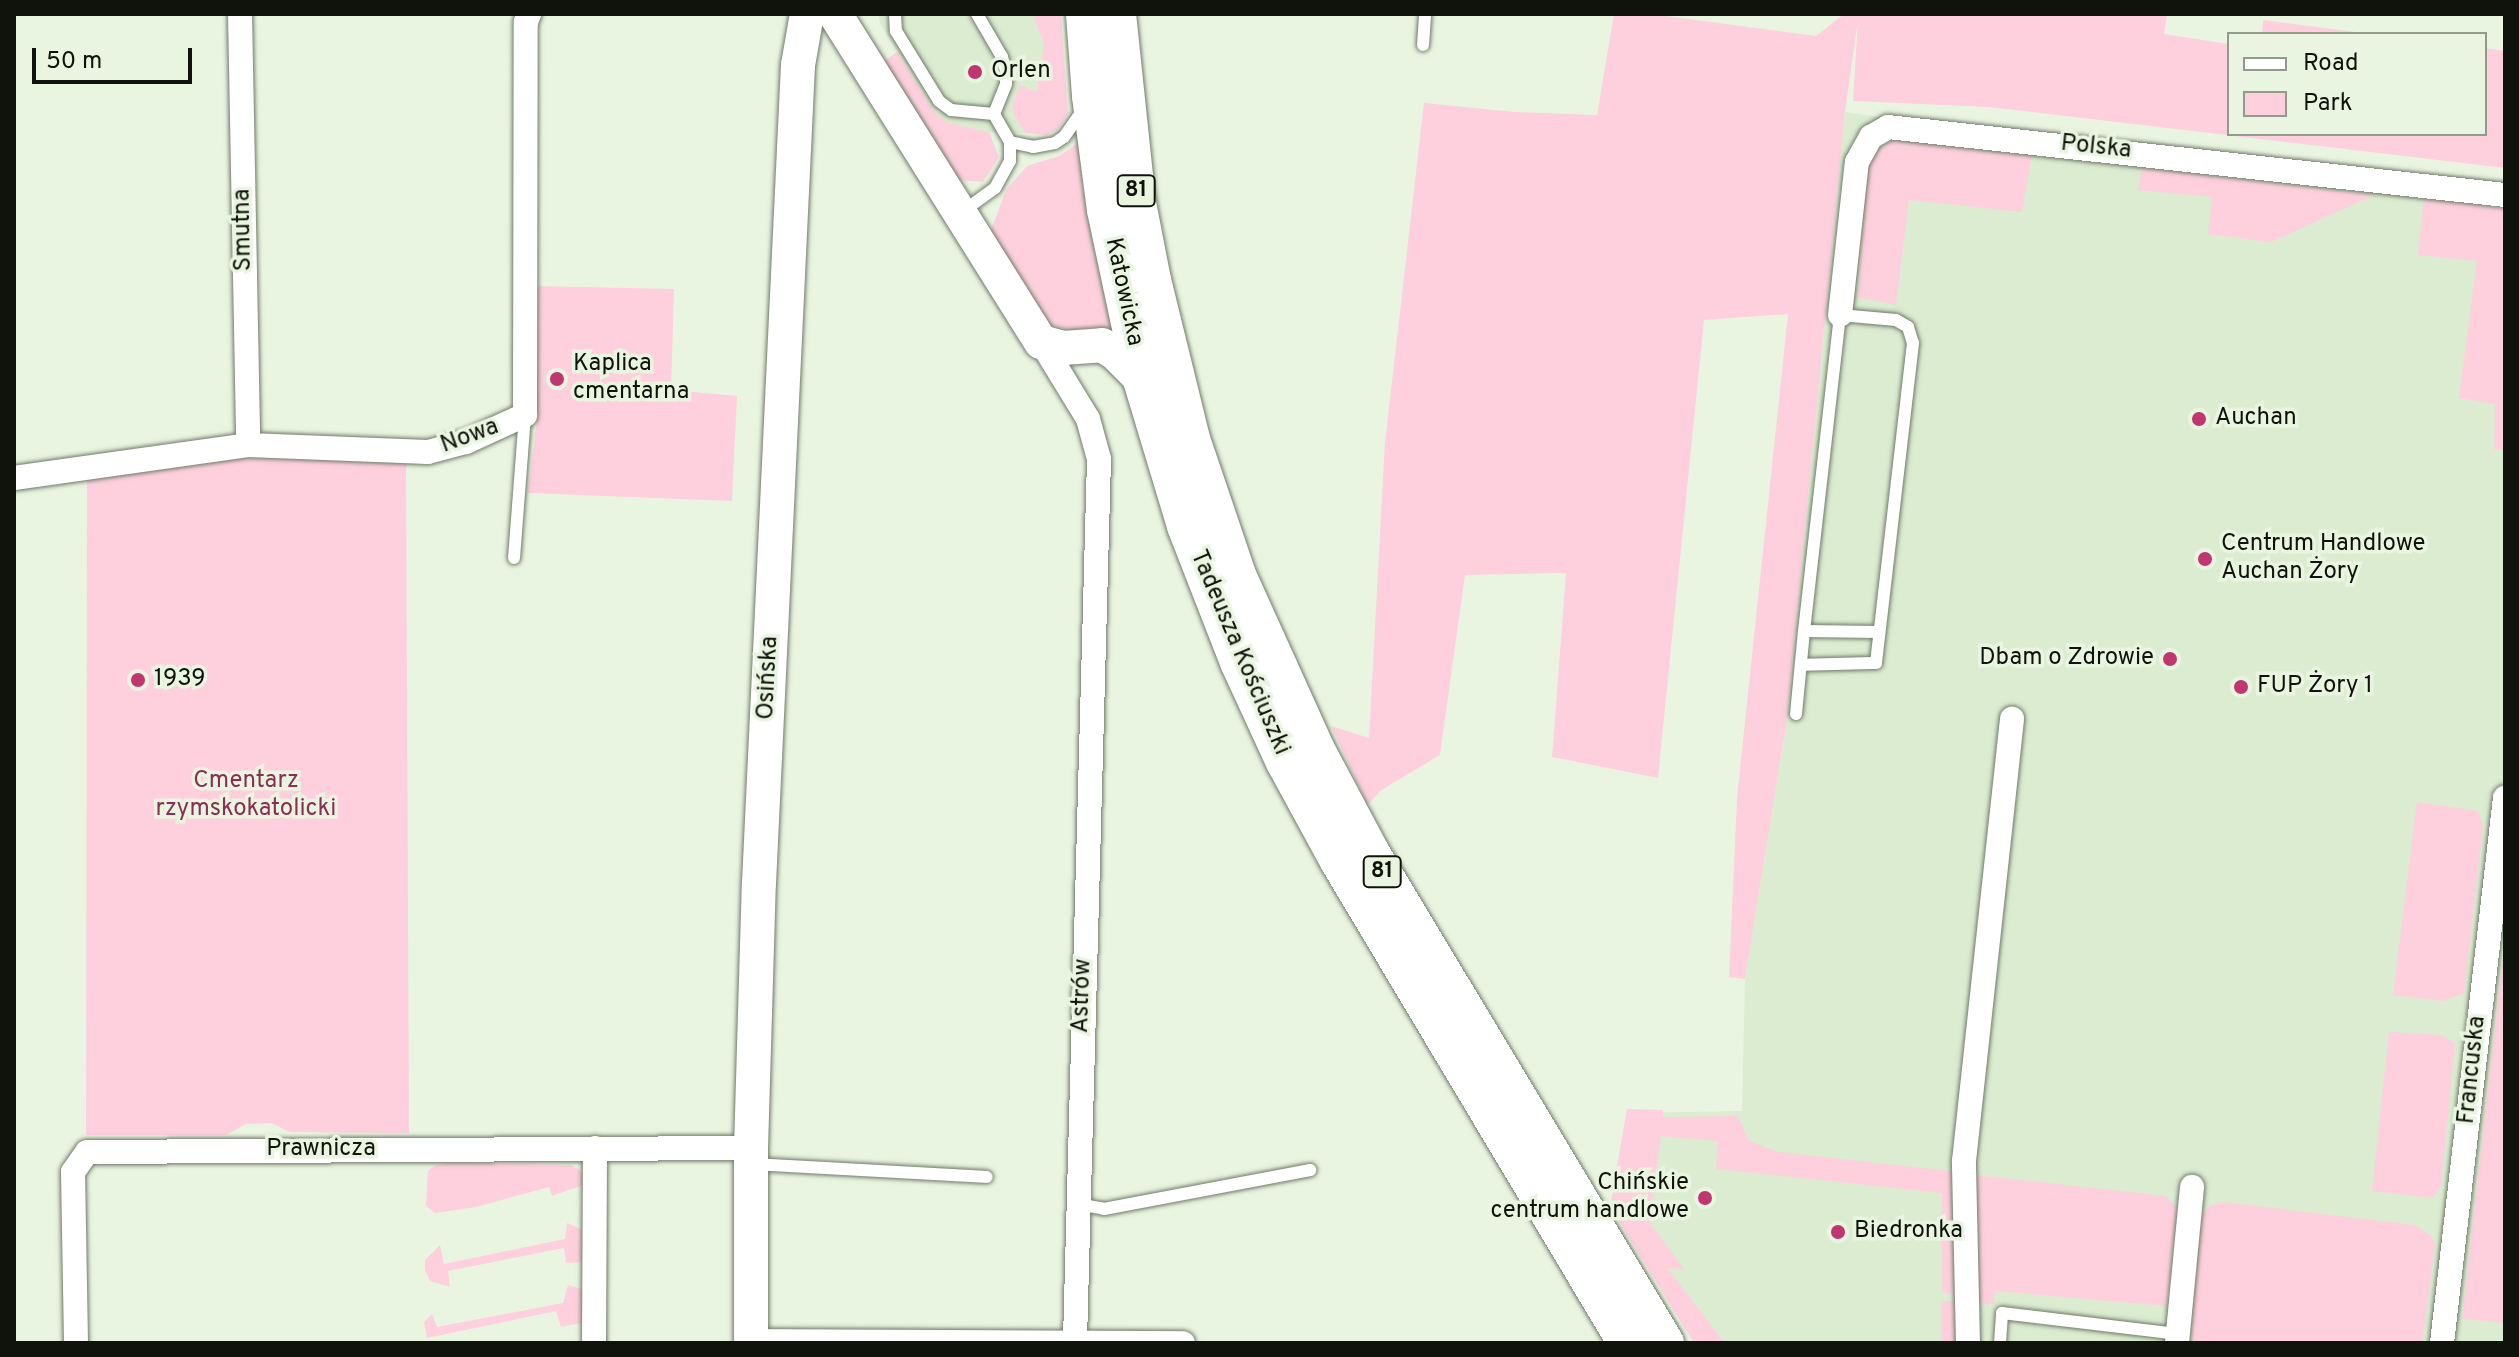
<!DOCTYPE html>
<meta charset="utf-8">
<style>
body{margin:0}
#map{position:relative;width:2519px;height:1357px;overflow:hidden;background:#e9f5e0;font-family:Overpass,sans-serif}
div>[style]{position:absolute}
.built>*{inset:0;background:#dbecd0}
.green>*{inset:0;background:#fed0dd;transform-origin:0 0}
.roads{filter:drop-shadow(0 0 2px #707b69) drop-shadow(0 0 2px #707b69)}
.lane>*{height:12px;margin:-6px;padding:0 6px;transform-origin:6px;border-radius:6px;background:#fff}
.street>*{height:24px;margin:-12px;padding:0 12px;transform-origin:12px;border-radius:12px;background:#fff}
.secondary>*{height:34px;margin:-17px;padding:0 17px;transform-origin:17px;border-radius:17px;background:#fff}
.primary>*{height:38px;margin:-19px;padding:0 19px;transform-origin:19px;border-radius:19px;background:#fff}
.dots>*{width:22px;height:22px;translate:-50% -50%;box-sizing:border-box;border:4px solid #e9f5e0;border-radius:50%}
span{translate:-50% -50%;white-space:nowrap;text-align:center;line-height:1.15;-webkit-text-stroke:7px #e9f5e0;paint-order:stroke}
.shield-label span{padding:2px 6px;background:#e9f5e0;border:2px solid;border-radius:6px;-webkit-text-stroke-width:0}
.shield-label{font-size:22px;color:#0f130c;font-weight:700}
.poi-label{font-size:24px;color:#0f130c}
.left{translate:0 -50%;text-align:left}
.right{translate:-100% -50%;text-align:right}
.street-label{font-size:24px;color:#0f130c}
.park-label{font-size:24px;color:#8d2d53}
.frame{position:absolute;inset:0;border:16px solid #0f130c;pointer-events:none}
.legend{position:absolute;left:2227px;top:32px;width:260px;height:104px;box-sizing:border-box;background:#e9f5e0;border:2px solid #929b8b;margin:0;padding:10px 14px;list-style:none;font-size:24px;color:#0f130c}
.legend li{display:flex;align-items:center;gap:16px;height:40px}
.legend b{width:40px;border:2px solid #929b8b}
.scale{position:absolute;left:32px;top:48px;width:160px;height:36px;box-sizing:border-box;border:4px solid #0f130c;border-top:0;padding-left:10px;font-size:24px;line-height:28px;white-space:nowrap;color:#0f130c;-webkit-text-stroke:6px #e9f5e0;paint-order:stroke}
</style>
<div id="map">
<div class="built">
<div style="clip-path:polygon(878px 14px,1033px 14px,1044px 45px,1044px 59px,1037px 92px,1020px 86px,1016px 120px,1026px 133px,985px 132px,948px 123px,934px 112px,880px 23px)"></div>
<div style="clip-path:polygon(1845px 112px,2505px 209px,2505px 941px,2462px 1318px,2505px 1321px,2505px 1343px,1697px 1343px,1620px 1218px,1631px 1113px,1742px 1111px,1745px 979px,1786px 726px)"></div>
</div>
<div class="green">
<div style="clip-path:polygon(1033px 14px,1061px 14px,1068px 114px,1057px 130px,1046px 135px,1026px 133px,1016px 120px,1012px 106px,1020px 85px,1037px 92px,1044px 45px)"></div>
<div style="clip-path:polygon(1614px 14px,1651px 14px,1816px 36px,1844px 14px,2167px 14px,2164px 34px,2229px 44px,2229px 134px,2485px 134px,2485px 48px,2505px 51px,2505px 168px,1989px 107px,1853px 101px,1858px 20px,1845px 112px,1786px 726px,1745px 979px,1729px 977px,1737px 798px,1788px 314px,1704px 320px,1658px 778px,1552px 757px,1566px 573px,1465px 575px,1440px 755px,1380px 791px,1368px 805px,1331px 726px,1369px 738px,1385px 442px,1424px 103px,1514px 112px,1597px 115px)"></div>
<div style="clip-path:polygon(2263px 20px,2371px 34px,2262px 34px)"></div>
<div style="clip-path:polygon(897px 52px,934px 112px,948px 123px,989px 132px,999px 157px,983px 182px,956px 180px,883px 62px)"></div>
<div style="clip-path:polygon(1085px 139px,1121px 344px,1046px 323px,990px 233px,1006px 190px,1027px 166px,1059px 156px)"></div>
<div style="clip-path:polygon(1895px 139px,2032px 156px,2022px 212px,1909px 200px,1896px 305px,1858px 297px,1867px 166px,1878px 150px)"></div>
<div style="clip-path:polygon(2142px 168px,2374px 195px,2271px 242px,2208px 234px,2212px 197px,2138px 190px)"></div>
<div style="clip-path:polygon(2424px 197px,2505px 209px,2505px 451px,2494px 449px,2495px 404px,2459px 398px,2477px 261px,2418px 255px)"></div>
<div style="clip-path:polygon(535px 286px,674px 289px,671px 390px,737px 396px,732px 501px,528px 493px,537px 420px)"></div>
<div style="clip-path:polygon(248px 456px,406px 463px,409px 1133px,290px 1132px,271px 1123px,246px 1124px,226px 1135px,86px 1135px,87px 473px)"></div>
<div style="clip-path:polygon(2417px 802px,2478px 811px,2483px 826px,2464px 993px,2443px 1001px,2393px 995px)"></div>
<div style="clip-path:polygon(2505px 941px,2505px 1323px,2462px 1319px)"></div>
<div style="clip-path:polygon(2389px 1032px,2441px 1035px,2455px 1043px,2441px 1186px,2433px 1198px,2372px 1191px)"></div>
<div style="clip-path:polygon(1627px 1109px,1663px 1110px,1663px 1117px,1738px 1116px,1749px 1141px,1778px 1152px,1958px 1172px,1959px 1295px,1942px 1292px,1942px 1193px,1716px 1169px,1718px 1141px,1661px 1136px,1649px 1222px,1685px 1270px,1667px 1268px,1725px 1343px,1694px 1343px,1610px 1207px)"></div>
<div style="clip-path:polygon(450px 1163px,571px 1165px,580px 1170px,586px 1184px,552px 1196px,549px 1187px,476px 1207px,435px 1213px,426px 1206px,428px 1171px,436px 1165px)"></div>
<div style="clip-path:polygon(1974px 1175px,2166px 1196px,2177px 1208px,2179px 1219px,2167px 1306px,1995px 1291px,1994px 1304px,1976px 1303px)"></div>
<div style="clip-path:polygon(2222px 1202px,2415px 1225px,2431px 1236px,2435px 1245px,2422px 1343px,2195px 1343px,2187px 1330px,2200px 1217px,2211px 1205px)"></div>
<div style="clip-path:polygon(567px 1223px,586px 1231px,585px 1262px,566px 1263px,564px 1248px,448px 1271px,450px 1287px,430px 1281px,425px 1270px,425px 1260px,440px 1245px,444px 1264px,565px 1239px)"></div>
<div style="clip-path:polygon(568px 1285px,585px 1290px,585px 1322px,561px 1327px,556px 1311px,427px 1338px,424px 1322px,432px 1314px,437px 1327px,563px 1303px)"></div>
<div style="left:1941px;top:1301px;width:19px;height:42px"></div>
</div>
<div class="roads">
<div class="lane">
<div style="left:895px;top:14px;width:17px;rotate:87deg"></div>
<div style="left:896px;top:31px;width:82px;rotate:58.4deg"></div>
<div style="left:939px;top:101px;width:15px;rotate:37deg"></div>
<div style="left:951px;top:110px;width:43px;rotate:5.3deg"></div>
<div style="left:1423px;top:45px;width:31px;rotate:-86deg"></div>
<div style="left:1010px;top:142px;width:24px;rotate:12deg"></div>
<div style="left:1033px;top:147px;width:22px;rotate:-10deg"></div>
<div style="left:1055px;top:143px;width:11px;rotate:-34deg"></div>
<div style="left:1064px;top:137px;width:32px;rotate:-55deg"></div>
<div style="left:962px;top:212px;width:41px;rotate:-36deg"></div>
<div style="left:995px;top:188px;width:31px;rotate:-61deg"></div>
<div style="left:1010px;top:161px;width:19px;rotate:-90deg"></div>
<div style="left:1010px;top:142px;width:32px;rotate:-120deg"></div>
<div style="left:994px;top:114px;width:32px;rotate:-68deg"></div>
<div style="left:1006px;top:84px;width:13px;rotate:-90deg"></div>
<div style="left:1006px;top:71px;width:15px;rotate:-106deg"></div>
<div style="left:1002px;top:57px;width:50px;rotate:-120.2deg"></div>
<div style="left:514px;top:558px;width:143px;rotate:-85.6deg"></div>
<div style="left:1804px;top:631px;width:75px;rotate:0.8deg"></div>
<div style="left:1796px;top:714px;width:83px;rotate:-84.5deg"></div>
<div style="left:1804px;top:631px;width:318px;rotate:-83.5deg"></div>
<div style="left:1840px;top:315px;width:56px;rotate:5.1deg"></div>
<div style="left:1896px;top:320px;width:14px;rotate:30deg"></div>
<div style="left:1908px;top:327px;width:17px;rotate:73deg"></div>
<div style="left:1913px;top:343px;width:322px;rotate:96.6deg"></div>
<div style="left:1876px;top:663px;width:75px;rotate:178.5deg"></div>
<div style="left:754px;top:1164px;width:233px;rotate:3.2deg"></div>
<div style="left:1077px;top:1204px;width:27px;rotate:10deg"></div>
<div style="left:1104px;top:1209px;width:210px;rotate:-10.7deg"></div>
<div style="left:2000px;top:1343px;width:30px;rotate:-86deg"></div>
<div style="left:2002px;top:1313px;width:176px;rotate:6.8deg"></div>
</div>
<div class="street">
<div style="left:240px;top:14px;width:431px;rotate:88.9deg"></div>
<div style="left:1840px;top:315px;width:154px;rotate:-83.7deg"></div>
<div style="left:1857px;top:162px;width:29px;rotate:-61deg"></div>
<div style="left:1871px;top:137px;width:20px;rotate:-30deg"></div>
<div style="left:1888px;top:127px;width:621px;rotate:6.29deg"></div>
<div style="left:1041px;top:342px;width:90px;rotate:58.6deg"></div>
<div style="left:1088px;top:419px;width:41px;rotate:74.6deg"></div>
<div style="left:1099px;top:459px;width:882px;rotate:91.56deg"></div>
<div style="left:14px;top:478px;width:236px;rotate:-8deg"></div>
<div style="left:248px;top:445px;width:180px;rotate:2.2deg"></div>
<div style="left:428px;top:452px;width:39px;rotate:-15deg"></div>
<div style="left:466px;top:442px;width:65px;rotate:-24.6deg"></div>
<div style="left:525px;top:415px;width:393px;rotate:-89.9deg"></div>
<div style="left:526px;top:22px;width:9px;rotate:-69deg"></div>
<div style="left:751px;top:1341px;width:432px;rotate:0.3deg"></div>
<div style="left:76px;top:1343px;width:171px;rotate:-91deg"></div>
<div style="left:73px;top:1172px;width:24px;rotate:-55deg"></div>
<div style="left:87px;top:1152px;width:664px;rotate:-0.35deg"></div>
<div style="left:594px;top:1343px;width:195px;rotate:-89.7deg"></div>
<div style="left:1968px;top:1343px;width:182px;rotate:-91.3deg"></div>
<div style="left:1964px;top:1161px;width:445px;rotate:-83.8deg"></div>
<div style="left:2177px;top:1343px;width:157px;rotate:-84.5deg"></div>
<div style="left:2442px;top:1343px;width:549px;rotate:-83.41deg"></div>
</div>
<div class="secondary">
<div style="left:835px;top:14px;width:387px;rotate:57.9deg"></div>
<div style="left:1041px;top:342px;width:23px;rotate:15deg"></div>
<div style="left:1063px;top:348px;width:39px;rotate:-4deg"></div>
<div style="left:1102px;top:345px;width:15px;rotate:32deg"></div>
<div style="left:1115px;top:353px;width:38px;rotate:45deg"></div>
<div style="left:751px;top:1343px;width:195px;rotate:-90deg"></div>
<div style="left:751px;top:1148px;width:265px;rotate:-88.3deg"></div>
<div style="left:759px;top:883px;width:819px;rotate:-87.27deg"></div>
<div style="left:798px;top:65px;width:52px;rotate:-80deg"></div>
</div>
<div class="primary">
<div style="left:1085px;top:14px;width:82px;rotate:85.8deg"></div>
<div style="left:1091px;top:96px;width:115px;rotate:82.5deg"></div>
<div style="left:1106px;top:210px;width:174px;rotate:78deg"></div>
<div style="left:1142px;top:380px;width:152px;rotate:73.2deg"></div>
<div style="left:1186px;top:526px;width:146px;rotate:68.7deg"></div>
<div style="left:1239px;top:662px;width:110px;rotate:65.3deg"></div>
<div style="left:1285px;top:762px;width:113px;rotate:61.4deg"></div>
<div style="left:1339px;top:861px;width:561px;rotate:59.14deg"></div>
<div style="left:1117px;top:14px;width:190px;rotate:84deg"></div>
<div style="left:1137px;top:203px;width:78px;rotate:79deg"></div>
<div style="left:1152px;top:280px;width:164px;rotate:76.2deg"></div>
<div style="left:1191px;top:439px;width:144px;rotate:71.3deg"></div>
<div style="left:1237px;top:575px;width:194px;rotate:65.7deg"></div>
<div style="left:1317px;top:752px;width:111px;rotate:62deg"></div>
<div style="left:1369px;top:850px;width:575px;rotate:59.02deg"></div>
</div>
</div>
<div class="dots">
<div style="left:975px;top:72px;background:#c03670"></div>
<div style="left:557px;top:379px;background:#c03670"></div>
<div style="left:2199px;top:419px;background:#c03670"></div>
<div style="left:2205px;top:559px;background:#c03670"></div>
<div style="left:2170px;top:659px;background:#c03670"></div>
<div style="left:138px;top:680px;background:#c03670"></div>
<div style="left:2241px;top:687px;background:#c03670"></div>
<div style="left:1705px;top:1198px;background:#c03670"></div>
<div style="left:1838px;top:1232px;background:#c03670"></div>
</div>
<div class="shield-label">
<span style="left:1136px;top:191px">81</span>
<span style="left:1382px;top:872px">81</span>
</div>
<div class="poi-label">
<span class="left" style="left:991px;top:72px">Orlen</span>
<span class="left" style="left:573px;top:379px">Kaplica<br>cmentarna</span>
<span class="left" style="left:2215px;top:419px">Auchan</span>
<span class="left" style="left:2221px;top:559px">Centrum Handlowe<br>Auchan Żory</span>
<span class="right" style="left:2154px;top:659px">Dbam o Zdrowie</span>
<span class="left" style="left:154px;top:680px">1939</span>
<span class="left" style="left:2257px;top:687px">FUP Żory 1</span>
<span class="right" style="left:1689px;top:1198px">Chińskie<br>centrum handlowe</span>
<span class="left" style="left:1854px;top:1232px">Biedronka</span>
</div>
<div class="street-label">
<span style="left:2096px;top:148px;rotate:6deg">Polska</span>
<span style="left:244px;top:230px;rotate:-91deg">Smutna</span>
<span style="left:1123px;top:292px;rotate:78deg">Katowicka</span>
<span style="left:470px;top:437px;rotate:-20deg">Nowa</span>
<span style="left:1239px;top:653px;rotate:67deg">Tadeusza Kościuszki</span>
<span style="left:769px;top:678px;rotate:-87deg">Osińska</span>
<span style="left:1083px;top:996px;rotate:-88deg">Astrów</span>
<span style="left:2473px;top:1070px;rotate:-84deg">Francuska</span>
<span style="left:321px;top:1150px">Prawnicza</span>
</div>
<div class="park-label">
<span style="left:246px;top:796px">Cmentarz<br>rzymskokatolicki</span>
</div>
<div class="frame"></div>
<ul class="legend">
<li><b style="height:10px;background:#fff"></b>Road</li>
<li><b style="height:22px;background:#fed0dd"></b>Park</li>
</ul>
<div class="scale">50 m</div>
</div>
